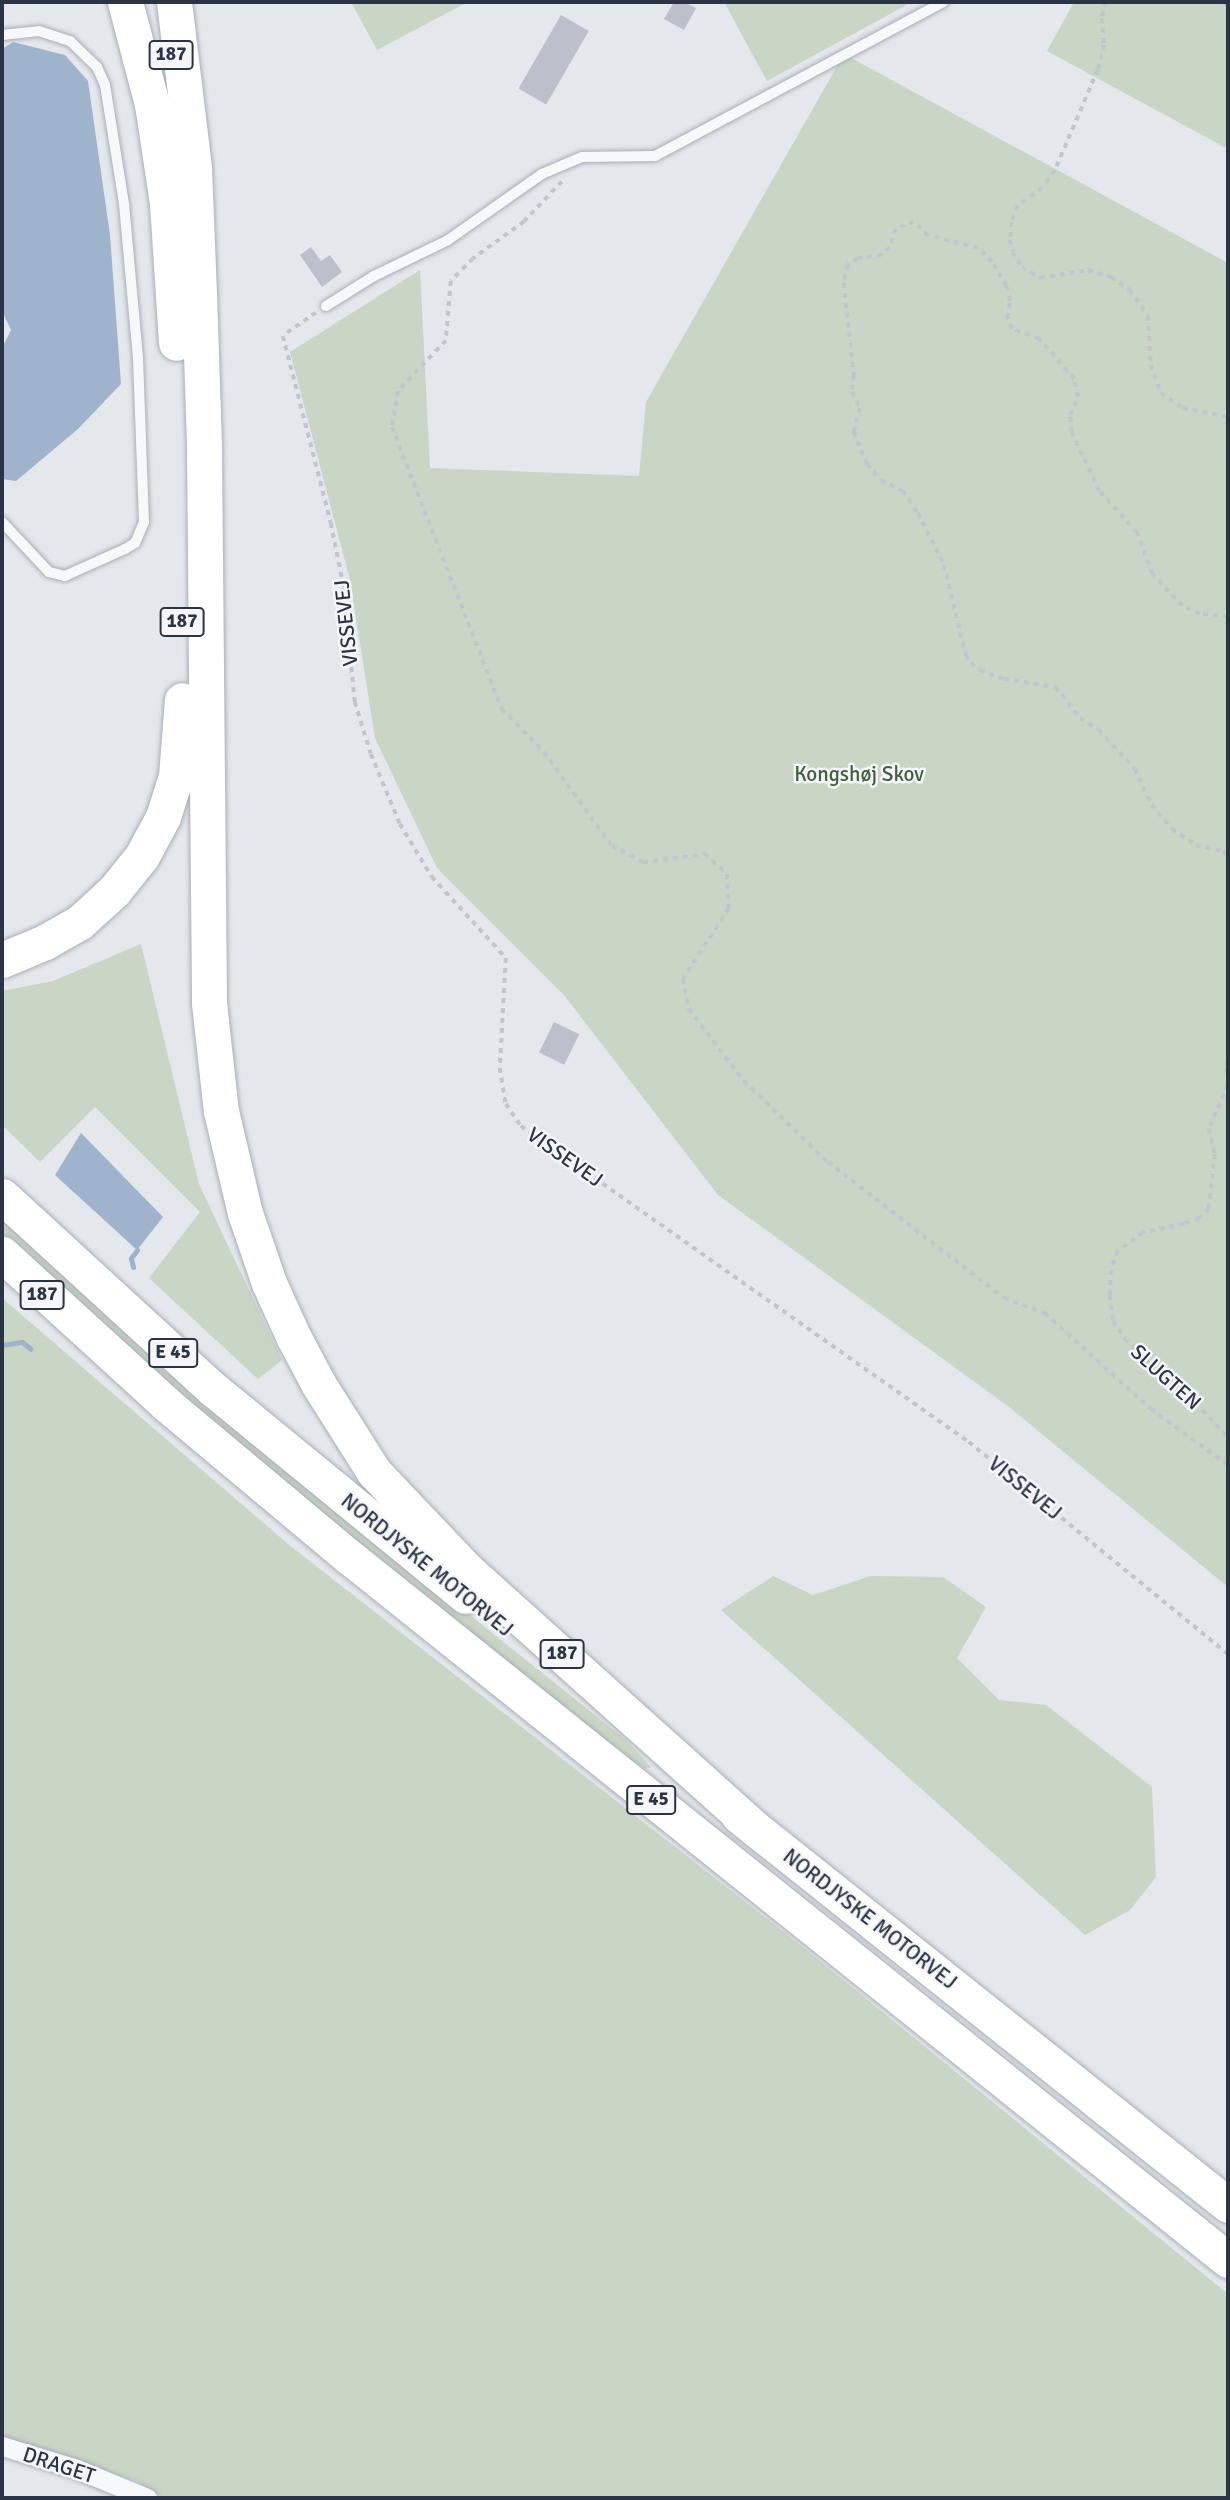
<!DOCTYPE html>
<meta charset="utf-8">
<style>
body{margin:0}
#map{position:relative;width:1230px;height:2500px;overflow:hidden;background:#e4e7ec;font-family:Signika,sans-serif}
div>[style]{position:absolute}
.green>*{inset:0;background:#c9d6c5}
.water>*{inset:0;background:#9fb4cc}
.stream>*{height:5px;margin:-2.5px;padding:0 2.5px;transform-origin:2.5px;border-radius:2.5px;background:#9fb4cc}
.building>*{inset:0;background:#bbc0ca;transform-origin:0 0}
.path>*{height:3.5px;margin-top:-1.75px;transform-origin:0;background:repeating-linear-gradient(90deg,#c2c5cb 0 5px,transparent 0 10px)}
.roads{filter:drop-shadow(0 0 2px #a9aeb7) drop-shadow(0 0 2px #a9aeb7)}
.service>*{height:10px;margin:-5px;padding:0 5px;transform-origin:5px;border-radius:5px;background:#f7f8fa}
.minor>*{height:19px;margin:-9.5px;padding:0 9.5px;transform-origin:9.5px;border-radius:9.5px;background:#f7f8fa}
.motorway>*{height:35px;margin:-17.5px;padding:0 17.5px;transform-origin:17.5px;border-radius:17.5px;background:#fff}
span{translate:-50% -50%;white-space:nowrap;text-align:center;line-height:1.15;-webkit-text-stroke:5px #f4f6f9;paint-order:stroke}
.shield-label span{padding:2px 5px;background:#f4f6f9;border:2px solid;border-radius:5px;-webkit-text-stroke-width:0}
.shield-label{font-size:19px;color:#2b3445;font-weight:700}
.street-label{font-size:21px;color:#2b3445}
.park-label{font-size:21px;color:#3f6138}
.frame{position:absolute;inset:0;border:4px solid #2b3445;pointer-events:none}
</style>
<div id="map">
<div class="green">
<div style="clip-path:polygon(351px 2px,468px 2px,377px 50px)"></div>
<div style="clip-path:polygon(724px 2px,912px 2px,767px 81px)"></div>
<div style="clip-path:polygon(1074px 2px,1228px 2px,1228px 149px,1047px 51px)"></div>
<div style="clip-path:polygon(844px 54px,1228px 263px,1228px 1587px,1009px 1407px,718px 1195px,564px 995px,437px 868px,375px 738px,350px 580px,290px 352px,420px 270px,430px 468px,639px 476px,646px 402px)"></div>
<div style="clip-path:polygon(141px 944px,199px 1184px,282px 1360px,258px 1379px,149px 1278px,200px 1212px,95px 1107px,40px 1162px,2px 1125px,2px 991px,53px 981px)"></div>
<div style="clip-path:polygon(2px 1213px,466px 1612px,626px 1740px,651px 1767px,646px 1769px,619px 1753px,456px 1624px,110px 1335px,2px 1233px)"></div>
<div style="clip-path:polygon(2px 1298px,288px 1544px,799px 1944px,1228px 2294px,1228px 2498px,164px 2498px,135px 2480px,2px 2437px)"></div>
<div style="clip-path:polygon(773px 1576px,813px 1595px,870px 1576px,943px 1577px,986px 1607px,957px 1658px,999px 1700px,1046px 1705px,1152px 1787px,1156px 1877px,1130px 1910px,1085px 1935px,721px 1610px)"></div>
</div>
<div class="water">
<div style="clip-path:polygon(13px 42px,65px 55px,88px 81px,110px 235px,121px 384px,78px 429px,16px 481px,2px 479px,2px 348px,11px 330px,2px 311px,2px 49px)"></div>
<div style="clip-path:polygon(81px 1133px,163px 1217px,137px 1250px,55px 1175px)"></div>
</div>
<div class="stream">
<div style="left:133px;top:1267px;width:9px;rotate:-103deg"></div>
<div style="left:131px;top:1258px;width:10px;rotate:-53deg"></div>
<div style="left:2px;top:1345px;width:20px;rotate:-9deg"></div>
<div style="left:22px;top:1342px;width:11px;rotate:38deg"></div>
</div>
<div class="building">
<div style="clip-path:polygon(674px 2px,684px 2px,696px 8px,684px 30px,664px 19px)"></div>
<div style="left:561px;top:15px;width:32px;height:85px;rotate:30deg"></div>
<div style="clip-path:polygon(311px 247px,321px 261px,330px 255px,342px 272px,322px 287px,300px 255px)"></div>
<div style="left:554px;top:1022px;width:28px;height:34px;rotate:26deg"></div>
</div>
<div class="path">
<div style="left:1106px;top:2px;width:16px;rotate:104deg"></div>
<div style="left:1102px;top:18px;width:27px;rotate:86deg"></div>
<div style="left:1104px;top:45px;width:26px;rotate:103deg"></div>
<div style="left:1098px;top:70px;width:110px;rotate:113.1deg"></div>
<div style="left:1055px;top:171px;width:21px;rotate:127deg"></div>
<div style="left:1042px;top:188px;width:30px;rotate:143deg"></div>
<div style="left:1018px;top:206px;width:17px;rotate:111deg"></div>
<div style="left:1012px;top:222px;width:18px;rotate:96deg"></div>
<div style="left:1010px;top:240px;width:12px;rotate:76deg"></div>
<div style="left:1013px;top:252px;width:17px;rotate:59deg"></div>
<div style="left:1022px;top:267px;width:21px;rotate:31deg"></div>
<div style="left:1040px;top:278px;width:49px;rotate:-9.5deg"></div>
<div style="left:1088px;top:270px;width:24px;rotate:17deg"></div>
<div style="left:1111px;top:277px;width:23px;rotate:34deg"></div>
<div style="left:1130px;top:290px;width:32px;rotate:55deg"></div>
<div style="left:1148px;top:316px;width:49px;rotate:86.5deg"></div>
<div style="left:1151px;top:365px;width:30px;rotate:70deg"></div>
<div style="left:1161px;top:393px;width:27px;rotate:34deg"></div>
<div style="left:1183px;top:408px;width:46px;rotate:11.3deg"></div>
<div style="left:1224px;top:2px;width:6px;rotate:45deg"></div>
<div style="left:562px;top:182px;width:55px;rotate:133.5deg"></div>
<div style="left:524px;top:222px;width:63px;rotate:144deg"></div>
<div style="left:473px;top:259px;width:31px;rotate:135deg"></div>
<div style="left:451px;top:281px;width:60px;rotate:94.8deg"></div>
<div style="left:446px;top:341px;width:69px;rotate:133.8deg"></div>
<div style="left:398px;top:391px;width:36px;rotate:99deg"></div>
<div style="left:392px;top:427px;width:303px;rotate:68.7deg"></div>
<div style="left:502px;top:709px;width:60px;rotate:45.7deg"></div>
<div style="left:544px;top:752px;width:116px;rotate:54.1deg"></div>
<div style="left:612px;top:846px;width:35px;rotate:27deg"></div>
<div style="left:643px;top:862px;width:63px;rotate:-7.4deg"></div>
<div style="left:705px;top:854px;width:30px;rotate:42deg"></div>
<div style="left:727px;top:874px;width:35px;rotate:87deg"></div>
<div style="left:729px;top:909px;width:84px;rotate:123.3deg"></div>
<div style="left:683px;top:979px;width:31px;rotate:79deg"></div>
<div style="left:689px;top:1009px;width:91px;rotate:52.6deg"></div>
<div style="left:744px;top:1081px;width:117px;rotate:44deg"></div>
<div style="left:828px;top:1162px;width:222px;rotate:37.7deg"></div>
<div style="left:1004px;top:1298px;width:44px;rotate:20.1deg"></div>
<div style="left:1045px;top:1313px;width:143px;rotate:42.2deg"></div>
<div style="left:1151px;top:1409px;width:95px;rotate:36deg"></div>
<div style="left:316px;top:313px;width:40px;rotate:145.1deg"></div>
<div style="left:283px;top:336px;width:193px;rotate:75.6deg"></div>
<div style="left:331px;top:523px;width:66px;rotate:78.7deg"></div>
<div style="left:344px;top:588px;width:115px;rotate:84.5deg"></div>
<div style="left:355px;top:702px;width:54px;rotate:72.9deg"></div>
<div style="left:371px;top:754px;width:76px;rotate:67.5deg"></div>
<div style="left:400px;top:824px;width:62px;rotate:58.9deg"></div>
<div style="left:432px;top:877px;width:110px;rotate:47.6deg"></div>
<div style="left:506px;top:958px;width:110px;rotate:93.1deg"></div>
<div style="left:500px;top:1068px;width:36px;rotate:81deg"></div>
<div style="left:506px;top:1104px;width:27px;rotate:56deg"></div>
<div style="left:521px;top:1126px;width:548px;rotate:35.2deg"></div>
<div style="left:969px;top:1442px;width:335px;rotate:39.3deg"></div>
<div style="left:1228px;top:617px;width:28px;rotate:-174deg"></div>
<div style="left:1200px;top:614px;width:20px;rotate:-156deg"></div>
<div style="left:1182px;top:606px;width:44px;rotate:-133.2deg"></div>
<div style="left:1152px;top:574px;width:44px;rotate:-110.1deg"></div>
<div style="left:1137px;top:533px;width:57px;rotate:-132.1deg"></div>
<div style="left:1099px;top:491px;width:65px;rotate:-115.4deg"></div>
<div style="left:1071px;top:432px;width:17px;rotate:-93deg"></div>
<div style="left:1070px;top:415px;width:20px;rotate:-66deg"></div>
<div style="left:1078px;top:397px;width:18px;rotate:-103deg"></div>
<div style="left:1074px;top:379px;width:53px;rotate:-131.2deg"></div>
<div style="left:1039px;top:339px;width:29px;rotate:-160deg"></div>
<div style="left:1012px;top:329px;width:12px;rotate:-114deg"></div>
<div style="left:1007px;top:318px;width:17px;rotate:-80deg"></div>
<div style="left:1010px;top:301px;width:16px;rotate:-105deg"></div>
<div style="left:1006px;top:286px;width:28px;rotate:-120deg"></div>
<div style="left:992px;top:262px;width:20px;rotate:-135deg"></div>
<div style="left:978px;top:248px;width:51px;rotate:-166.5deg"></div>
<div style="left:928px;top:236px;width:20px;rotate:-135deg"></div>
<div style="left:914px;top:222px;width:19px;rotate:159deg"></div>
<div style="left:896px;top:229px;width:20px;rotate:108deg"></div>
<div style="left:890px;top:248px;width:11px;rotate:139deg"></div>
<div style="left:882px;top:255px;width:24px;rotate:171deg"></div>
<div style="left:858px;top:259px;width:12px;rotate:149deg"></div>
<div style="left:848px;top:265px;width:18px;rotate:103deg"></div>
<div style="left:844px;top:283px;width:93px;rotate:83.8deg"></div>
<div style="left:854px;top:375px;width:17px;rotate:97deg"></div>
<div style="left:852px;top:392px;width:18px;rotate:63deg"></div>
<div style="left:860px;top:408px;width:25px;rotate:104deg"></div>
<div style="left:854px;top:432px;width:35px;rotate:68deg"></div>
<div style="left:867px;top:464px;width:21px;rotate:49deg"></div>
<div style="left:881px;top:480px;width:25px;rotate:27deg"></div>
<div style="left:903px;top:491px;width:27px;rotate:56deg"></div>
<div style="left:918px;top:513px;width:58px;rotate:63.4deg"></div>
<div style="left:944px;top:565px;width:93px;rotate:76.3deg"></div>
<div style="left:966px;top:655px;width:9px;rotate:58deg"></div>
<div style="left:971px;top:663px;width:11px;rotate:38deg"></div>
<div style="left:980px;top:670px;width:26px;rotate:21deg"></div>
<div style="left:1004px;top:679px;width:53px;rotate:8.7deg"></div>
<div style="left:1056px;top:687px;width:39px;rotate:52deg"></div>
<div style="left:1080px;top:718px;width:22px;rotate:32deg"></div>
<div style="left:1099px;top:730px;width:53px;rotate:47.3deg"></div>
<div style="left:1135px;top:769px;width:40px;rotate:65deg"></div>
<div style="left:1152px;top:805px;width:31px;rotate:50deg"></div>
<div style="left:1172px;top:829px;width:29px;rotate:34deg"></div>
<div style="left:1196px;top:845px;width:28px;rotate:13deg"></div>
<div style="left:1223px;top:851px;width:7px;rotate:45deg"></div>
<div style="left:1228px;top:1061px;width:8px;rotate:104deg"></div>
<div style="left:1226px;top:1069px;width:6px;rotate:72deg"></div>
<div style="left:1228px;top:1085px;width:48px;rotate:113.4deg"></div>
<div style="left:1209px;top:1129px;width:26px;rotate:77deg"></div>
<div style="left:1215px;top:1154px;width:55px;rotate:96.2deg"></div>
<div style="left:1209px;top:1209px;width:14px;rotate:135deg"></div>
<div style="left:1199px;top:1219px;width:16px;rotate:162deg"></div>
<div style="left:1184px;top:1224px;width:42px;rotate:167.6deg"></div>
<div style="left:1143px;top:1233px;width:31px;rotate:144deg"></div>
<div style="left:1118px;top:1251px;width:20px;rotate:110deg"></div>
<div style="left:1111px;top:1270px;width:25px;rotate:92deg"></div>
<div style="left:1110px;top:1295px;width:26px;rotate:83deg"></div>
<div style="left:1113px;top:1321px;width:22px;rotate:56deg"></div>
<div style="left:1125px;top:1339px;width:42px;rotate:45deg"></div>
<div style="left:1155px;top:1369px;width:43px;rotate:37.4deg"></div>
<div style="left:1189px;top:1395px;width:58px;rotate:47.8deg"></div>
</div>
<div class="roads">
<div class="service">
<div style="left:2px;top:35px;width:37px;rotate:-6deg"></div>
<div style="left:39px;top:31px;width:33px;rotate:18deg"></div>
<div style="left:70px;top:41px;width:37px;rotate:44deg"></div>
<div style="left:97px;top:67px;width:20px;rotate:66deg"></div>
<div style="left:105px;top:85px;width:121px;rotate:80.9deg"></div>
<div style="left:124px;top:204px;width:155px;rotate:84.8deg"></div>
<div style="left:138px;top:358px;width:164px;rotate:87.9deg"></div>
<div style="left:144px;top:522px;width:23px;rotate:113deg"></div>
<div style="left:135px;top:543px;width:12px;rotate:149deg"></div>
<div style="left:125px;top:549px;width:66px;rotate:155.8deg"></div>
<div style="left:65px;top:576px;width:16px;rotate:-166deg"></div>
<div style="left:49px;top:572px;width:69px;rotate:-133.2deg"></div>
<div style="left:326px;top:306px;width:57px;rotate:-32deg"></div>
<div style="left:374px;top:276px;width:82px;rotate:-25.9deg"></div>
<div style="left:448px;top:240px;width:115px;rotate:-35.1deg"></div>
<div style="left:542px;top:174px;width:43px;rotate:-23deg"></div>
<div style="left:582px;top:157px;width:73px;rotate:-0.8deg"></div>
<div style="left:655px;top:156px;width:327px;rotate:-28.1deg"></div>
</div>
<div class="minor">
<div style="left:2px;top:2446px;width:78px;rotate:17deg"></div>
<div style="left:77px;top:2469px;width:76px;rotate:22.5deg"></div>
</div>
<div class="motorway">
<div style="left:125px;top:2px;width:106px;rotate:75.2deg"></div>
<div style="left:152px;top:104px;width:100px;rotate:81.4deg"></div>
<div style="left:167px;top:203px;width:140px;rotate:86.3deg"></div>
<div style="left:174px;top:2px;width:167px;rotate:83.1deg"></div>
<div style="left:194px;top:168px;width:126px;rotate:87.7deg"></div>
<div style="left:199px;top:294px;width:153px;rotate:88.1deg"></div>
<div style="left:204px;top:447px;width:556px;rotate:89.48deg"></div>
<div style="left:209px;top:1003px;width:109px;rotate:83.7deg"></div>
<div style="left:221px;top:1111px;width:105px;rotate:76.8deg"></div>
<div style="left:245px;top:1213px;width:74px;rotate:71.1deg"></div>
<div style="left:269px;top:1283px;width:60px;rotate:65.6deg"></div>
<div style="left:294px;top:1338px;width:53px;rotate:62deg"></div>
<div style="left:319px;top:1385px;width:103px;rotate:57.7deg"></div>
<div style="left:374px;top:1472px;width:135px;rotate:46.5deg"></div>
<div style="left:467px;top:1570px;width:389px;rotate:41.9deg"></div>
<div style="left:2px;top:960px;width:47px;rotate:-22.7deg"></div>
<div style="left:45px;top:942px;width:40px;rotate:-29.7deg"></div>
<div style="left:80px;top:922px;width:46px;rotate:-42.4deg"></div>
<div style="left:114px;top:891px;width:45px;rotate:-51.3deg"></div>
<div style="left:142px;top:856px;width:44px;rotate:-61.7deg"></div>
<div style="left:163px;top:817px;width:43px;rotate:-72.4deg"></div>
<div style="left:176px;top:776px;width:76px;rotate:-85.5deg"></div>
<div style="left:2px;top:1196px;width:287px;rotate:42.5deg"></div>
<div style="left:214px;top:1390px;width:325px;rotate:39.3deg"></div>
<div style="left:2px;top:1254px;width:222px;rotate:42.4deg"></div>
<div style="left:166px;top:1404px;width:237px;rotate:39.9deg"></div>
<div style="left:348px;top:1556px;width:1127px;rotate:38.66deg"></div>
<div style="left:738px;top:1815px;width:626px;rotate:38.52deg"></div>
</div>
</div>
<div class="shield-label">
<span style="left:171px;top:55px">187</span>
<span style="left:182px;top:622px">187</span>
<span style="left:42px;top:1295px">187</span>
<span style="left:173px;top:1353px">E 45</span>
<span style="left:562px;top:1654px">187</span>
<span style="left:651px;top:1800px">E 45</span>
</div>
<div class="street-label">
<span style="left:346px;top:623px;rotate:-96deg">VISSEVEJ</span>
<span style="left:565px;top:1157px;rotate:35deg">VISSEVEJ</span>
<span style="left:1166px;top:1377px;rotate:42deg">SLUGTEN</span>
<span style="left:1025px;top:1488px;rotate:39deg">VISSEVEJ</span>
<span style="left:427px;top:1565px;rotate:39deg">NORDJYSKE MOTORVEJ</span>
<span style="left:870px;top:1919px;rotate:38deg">NORDJYSKE MOTORVEJ</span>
<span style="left:59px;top:2465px;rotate:18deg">DRAGET</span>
</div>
<div class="park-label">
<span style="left:859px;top:774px">Kongshøj Skov</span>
</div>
<div class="frame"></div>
</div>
